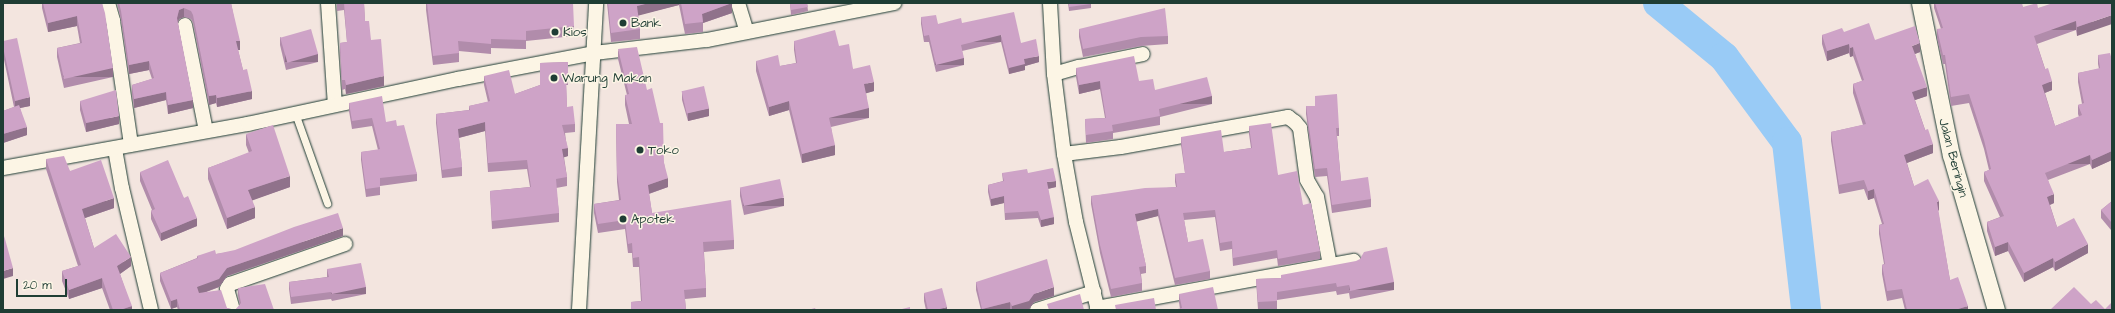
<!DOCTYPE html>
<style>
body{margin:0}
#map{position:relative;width:2115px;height:313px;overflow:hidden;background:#f3e5df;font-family:"Architects Daughter",sans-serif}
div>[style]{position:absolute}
.river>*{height:30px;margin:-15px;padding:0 15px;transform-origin:15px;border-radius:15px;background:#99cbf6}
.roads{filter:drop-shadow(0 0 1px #1f3d34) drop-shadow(0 0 1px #1f3d34)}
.service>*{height:7px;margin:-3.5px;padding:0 3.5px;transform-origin:3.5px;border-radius:3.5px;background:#fcf5e5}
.minor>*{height:14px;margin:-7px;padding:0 7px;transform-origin:7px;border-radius:7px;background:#fcf5e5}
.tertiary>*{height:17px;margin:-8.5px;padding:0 8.5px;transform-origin:8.5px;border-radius:8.5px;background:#fcf5e5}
.wall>*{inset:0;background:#b18cab}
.shaded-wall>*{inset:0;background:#90728b;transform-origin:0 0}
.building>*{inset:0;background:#cea3c7;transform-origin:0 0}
.dots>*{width:11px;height:11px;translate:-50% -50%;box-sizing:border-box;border:2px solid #fcf5e5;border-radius:50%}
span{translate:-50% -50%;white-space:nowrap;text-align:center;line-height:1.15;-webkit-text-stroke:3px #fcf5e5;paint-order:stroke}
.poi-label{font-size:13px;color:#1f3d34}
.left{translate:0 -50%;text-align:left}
.street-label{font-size:13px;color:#1f3d34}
.frame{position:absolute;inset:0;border:4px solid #1f3d34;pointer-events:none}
.scale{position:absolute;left:16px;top:279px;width:51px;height:18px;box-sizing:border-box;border:2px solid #1f3d34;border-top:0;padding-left:5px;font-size:12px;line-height:14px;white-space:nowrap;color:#1f3d34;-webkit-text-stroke:3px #fcf5e5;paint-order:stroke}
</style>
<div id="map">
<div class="river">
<div style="left:1658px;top:3px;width:85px;rotate:39.3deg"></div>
<div style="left:1724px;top:57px;width:106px;rotate:53.5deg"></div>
<div style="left:1787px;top:142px;width:169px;rotate:83.5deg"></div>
</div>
<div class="roads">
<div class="service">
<div style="left:295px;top:113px;width:96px;rotate:70.4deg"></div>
</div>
<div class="minor">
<div style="left:108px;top:3px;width:19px;rotate:74deg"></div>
<div style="left:113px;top:21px;width:125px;rotate:81.7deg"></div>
<div style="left:328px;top:3px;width:102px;rotate:86.1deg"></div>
<div style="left:738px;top:3px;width:30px;rotate:73deg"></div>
<div style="left:1050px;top:3px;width:71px;rotate:86.8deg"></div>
<div style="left:1054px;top:74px;width:81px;rotate:82.9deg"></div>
<div style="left:1064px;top:154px;width:69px;rotate:80deg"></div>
<div style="left:1076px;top:222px;width:91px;rotate:76deg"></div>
<div style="left:185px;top:25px;width:108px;rotate:78.8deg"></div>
<div style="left:1054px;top:74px;width:26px;rotate:-16deg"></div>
<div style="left:1079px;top:67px;width:65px;rotate:-11.5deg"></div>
<div style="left:115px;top:149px;width:40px;rotate:80deg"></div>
<div style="left:122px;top:188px;width:125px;rotate:76.6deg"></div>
<div style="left:1064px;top:154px;width:57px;rotate:-7deg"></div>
<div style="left:1121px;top:147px;width:170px;rotate:-10.2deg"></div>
<div style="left:1288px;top:117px;width:9px;rotate:36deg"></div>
<div style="left:1295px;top:122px;width:8px;rotate:50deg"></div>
<div style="left:1300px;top:128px;width:52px;rotate:82.3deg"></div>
<div style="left:1307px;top:180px;width:20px;rotate:60deg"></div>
<div style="left:1317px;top:197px;width:69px;rotate:79.2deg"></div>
<div style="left:3px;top:168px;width:249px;rotate:-10.2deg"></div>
<div style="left:248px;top:124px;width:215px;rotate:-12.1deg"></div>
<div style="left:458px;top:79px;width:138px;rotate:-10.8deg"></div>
<div style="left:594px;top:53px;width:114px;rotate:-6.6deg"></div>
<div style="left:707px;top:40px;width:191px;rotate:-11.2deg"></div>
<div style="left:1097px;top:308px;width:261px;rotate:-10.4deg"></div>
<div style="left:233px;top:310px;width:22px;rotate:-106deg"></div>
<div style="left:227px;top:289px;width:6px;rotate:-59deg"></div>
<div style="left:230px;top:284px;width:122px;rotate:-19.2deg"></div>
<div style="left:579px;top:310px;width:307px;rotate:-86.8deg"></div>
<div style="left:1037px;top:310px;width:60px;rotate:-17.5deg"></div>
</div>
<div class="tertiary">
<div style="left:1920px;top:3px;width:155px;rotate:78.5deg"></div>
<div style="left:1951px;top:155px;width:161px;rotate:73.8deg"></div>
</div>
</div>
<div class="wall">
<div style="clip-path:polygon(42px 3px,102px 3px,113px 77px,64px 88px,57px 57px,57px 48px,80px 43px,77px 26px,48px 32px,42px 8px)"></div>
<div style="clip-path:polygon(117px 3px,231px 3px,240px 49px,238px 50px,243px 70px,252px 99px,217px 107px,216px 103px,209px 105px,193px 23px,191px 19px,184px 17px,179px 19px,178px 23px,193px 108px,168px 114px,166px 100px,134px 108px,132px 94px,132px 85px,152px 79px,149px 70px,129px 74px,121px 20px)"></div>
<div style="clip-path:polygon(337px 3px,364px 3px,365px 21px,384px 86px,346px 94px,345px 89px,342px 90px,340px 52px,340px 43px,347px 42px,344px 10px,337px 11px)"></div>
<div style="clip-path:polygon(426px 3px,574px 26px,574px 36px,526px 41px,526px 49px,491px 48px,491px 54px,459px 51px,459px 62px,433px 65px,426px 10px)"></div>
<div style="clip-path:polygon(607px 3px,732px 3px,732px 13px,703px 23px,703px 32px,685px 34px,679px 5px,638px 15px,640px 29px,640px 39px,611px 42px)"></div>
<div style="clip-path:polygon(790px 3px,807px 3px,808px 11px,791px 15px)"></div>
<div style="clip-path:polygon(1068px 3px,1091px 3px,1091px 8px,1069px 11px)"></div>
<div style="clip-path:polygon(1934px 3px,2020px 3px,2023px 7px,2038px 8px,2112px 3px,2077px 36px,2076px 30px,2037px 44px,2052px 90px,2045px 93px,2055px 126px,2079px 117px,2078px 114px,2078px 105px,2082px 104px,2078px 82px,2078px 73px,2099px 69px,2098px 64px,2098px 55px,2112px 60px,2112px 160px,2092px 169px,2090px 164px,2048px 180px,2054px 203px,2050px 205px,2057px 227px,2088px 253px,2055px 271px,2053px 267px,2024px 282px,2008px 251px,1995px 256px,1987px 231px,1987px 222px,2000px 217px,1984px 181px,1984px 172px,1989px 170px,1984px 149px,1969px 103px,1951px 106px,1945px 64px,1943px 64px,1937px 38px,1937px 29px,1941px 29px,1934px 8px)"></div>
<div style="clip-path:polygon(921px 17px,938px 24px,962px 23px,1021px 43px,1039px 62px,1025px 66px,1025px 70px,1009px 74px,1001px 42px,962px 51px,964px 65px,936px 72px,929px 42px,924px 42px,921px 24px)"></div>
<div style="clip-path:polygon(1079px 29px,1168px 36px,1168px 44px,1141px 46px,1083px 57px,1079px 37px)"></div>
<div style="clip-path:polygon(1844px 32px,1875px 40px,1920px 52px,1915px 54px,1927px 96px,1915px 100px,1933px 153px,1907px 163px,1914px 186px,1939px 210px,1938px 211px,1950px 280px,1968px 310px,1905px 310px,1902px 298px,1887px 301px,1882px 274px,1882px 265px,1884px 264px,1879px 234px,1879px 225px,1882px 224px,1874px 198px,1868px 200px,1864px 189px,1839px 194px,1831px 141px,1831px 132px,1863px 125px,1853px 93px,1853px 84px,1862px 81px,1853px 56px,1850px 57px,1849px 53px,1827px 61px,1822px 44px,1822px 35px)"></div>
<div style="clip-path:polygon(280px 37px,318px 62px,286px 70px,280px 45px)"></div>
<div style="clip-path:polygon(3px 41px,30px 106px,20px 108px,27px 135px,3px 143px,3px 111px,14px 107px,3px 55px)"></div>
<div style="clip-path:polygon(794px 41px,839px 46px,853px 69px,874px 91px,866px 93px,869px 118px,831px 127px,835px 155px,802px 163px,789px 110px,769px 116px,756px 71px,756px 61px,780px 66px,796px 63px,794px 50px)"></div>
<div style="clip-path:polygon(618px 49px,664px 163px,668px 187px,649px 194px,652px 213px,734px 240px,734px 249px,704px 252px,706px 288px,706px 297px,685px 299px,686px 310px,631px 310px,631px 302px,641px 301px,639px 267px,633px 267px,632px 253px,628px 253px,625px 229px,598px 233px,594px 213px,594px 204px,619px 200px,617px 182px,616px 124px,629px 124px,625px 105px,625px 95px,627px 95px,618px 59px)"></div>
<div style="clip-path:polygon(568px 62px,568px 85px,566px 85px,567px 107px,575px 124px,575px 132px,565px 133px,568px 156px,564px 157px,567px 177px,567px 186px,556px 188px,559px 213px,559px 222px,492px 229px,490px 191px,530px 187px,527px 169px,488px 172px,485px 131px,459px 138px,462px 167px,462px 176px,442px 178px,436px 123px,436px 114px,469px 110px,469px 106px,488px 102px,484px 85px,484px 76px,515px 94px,540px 85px,540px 63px)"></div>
<div style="clip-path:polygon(1076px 68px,1139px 81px,1155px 90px,1212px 104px,1160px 117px,1160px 125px,1113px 133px,1113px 139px,1086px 143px,1085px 119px,1105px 118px,1100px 89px,1079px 94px,1076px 77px)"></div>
<div style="clip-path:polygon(682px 91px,709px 116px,688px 121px,682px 100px)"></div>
<div style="clip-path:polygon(1315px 96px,1339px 128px,1339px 136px,1337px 136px,1341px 181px,1371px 199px,1371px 207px,1332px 213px,1327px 176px,1315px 177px,1306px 114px,1306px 106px,1315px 106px)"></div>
<div style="clip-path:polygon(80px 101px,119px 124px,86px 132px,80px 110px)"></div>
<div style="clip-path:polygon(349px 103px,386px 122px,397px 126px,417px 174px,417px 181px,380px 186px,380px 195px,366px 197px,361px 160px,361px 152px,378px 150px,372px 126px,352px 129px,349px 111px)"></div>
<div style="clip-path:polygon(1249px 126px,1278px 175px,1303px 205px,1320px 251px,1320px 259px,1278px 266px,1277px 258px,1233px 266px,1232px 249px,1220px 251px,1215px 217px,1184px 220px,1188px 242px,1210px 271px,1210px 279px,1175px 285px,1158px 216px,1136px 221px,1146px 266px,1146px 273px,1141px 274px,1142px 283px,1142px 291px,1111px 297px,1100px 253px,1091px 204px,1091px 196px,1176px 187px,1175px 182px,1175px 174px,1185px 173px,1181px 145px,1181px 137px,1224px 152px,1251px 148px,1249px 134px)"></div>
<div style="clip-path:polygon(246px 134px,290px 187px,252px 200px,255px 218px,227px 229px,208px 179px,208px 168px,249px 153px,246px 145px)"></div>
<div style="clip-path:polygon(46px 159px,70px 171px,114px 208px,85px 218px,94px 248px,131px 266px,120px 274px,132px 310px,110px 310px,102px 288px,69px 299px,62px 281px,62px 271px,78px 266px,46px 169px)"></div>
<div style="clip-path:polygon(140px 172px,184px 198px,197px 226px,161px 241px,151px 219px,151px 211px,152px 210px,140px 181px)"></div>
<div style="clip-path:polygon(1002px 173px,1028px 173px,1056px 187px,1048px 189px,1054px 224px,1041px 227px,1038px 218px,1005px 220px,1004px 203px,991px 206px,988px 192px,988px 185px,1003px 181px)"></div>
<div style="clip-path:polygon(740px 188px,784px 206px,744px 215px,740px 196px)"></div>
<div style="clip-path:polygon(2112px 201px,2111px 230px,2101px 218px,2101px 210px)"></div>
<div style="clip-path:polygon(343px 236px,227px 276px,219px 287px,204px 293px,227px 308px,235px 310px,178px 310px,177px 307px,171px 309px,160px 281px,160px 273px,197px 258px,197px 256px,216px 254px)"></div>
<div style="clip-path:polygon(327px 269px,366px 294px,332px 301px,331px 299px,291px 304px,289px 289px,289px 282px,327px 277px)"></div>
<div style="clip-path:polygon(1281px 275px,1394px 290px,1350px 299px,1349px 293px,1337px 295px,1336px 291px,1277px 300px,1277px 309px,1258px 310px,1256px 279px,1281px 278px)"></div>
<div style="clip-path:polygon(976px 282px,1054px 296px,1034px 302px,1029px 309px,1027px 310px,981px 310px,976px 290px)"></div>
<div style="clip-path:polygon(238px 288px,274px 310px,240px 305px,238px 296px)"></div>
<div style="clip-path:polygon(924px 293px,947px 310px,926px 310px,924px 301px)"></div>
<div style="clip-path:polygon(1179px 294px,1218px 310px,1180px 309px,1179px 302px)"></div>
</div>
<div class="shaded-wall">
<div style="clip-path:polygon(649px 3px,679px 3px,679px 5px,637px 16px,637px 6px)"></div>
<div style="clip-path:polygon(732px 3px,732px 13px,703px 23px,702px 14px)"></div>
<div style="clip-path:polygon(184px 8px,184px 17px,179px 19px,177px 27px,177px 18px,179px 10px)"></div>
<div style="clip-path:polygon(2112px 15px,2112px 24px,2077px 36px,2077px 27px)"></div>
<div style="clip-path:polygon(77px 16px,77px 26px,48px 32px,48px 23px)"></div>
<div style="left:2076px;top:21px;width:9px;height:45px;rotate:90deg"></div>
<div style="left:1001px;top:35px;width:7px;height:41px;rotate:90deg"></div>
<div style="left:236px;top:41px;width:4px;height:9px"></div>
<div style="clip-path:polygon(1920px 43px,1920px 52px,1912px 55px,1912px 46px)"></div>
<div style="clip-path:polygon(1849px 44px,1849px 53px,1827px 61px,1827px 51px)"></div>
<div style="clip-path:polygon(1853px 47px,1853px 56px,1850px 57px,1850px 48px)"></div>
<div style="left:318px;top:54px;width:8px;height:33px;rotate:90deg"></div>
<div style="clip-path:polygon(1039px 56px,1039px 62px,1025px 66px,1025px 70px,1009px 74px,1009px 68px,1024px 59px)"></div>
<div style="left:964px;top:58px;width:7px;height:29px;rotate:90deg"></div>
<div style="clip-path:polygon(149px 61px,149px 70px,129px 74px,129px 65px)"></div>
<div style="left:113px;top:68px;width:9px;height:50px;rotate:90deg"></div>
<div style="clip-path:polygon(384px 76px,384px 86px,346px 94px,346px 85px)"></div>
<div style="clip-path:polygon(1100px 81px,1100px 89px,1079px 94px,1079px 85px)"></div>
<div style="clip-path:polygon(2052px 81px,2052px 90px,2042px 94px,2042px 85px)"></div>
<div style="clip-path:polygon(874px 82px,874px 91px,864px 94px,864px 84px)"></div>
<div style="clip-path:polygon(1927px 87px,1927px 96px,1912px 101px,1912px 92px)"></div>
<div style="clip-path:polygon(252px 91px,252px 99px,217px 107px,217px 98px)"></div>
<div style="clip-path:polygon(166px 92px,166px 100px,134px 108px,134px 99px)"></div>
<div style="clip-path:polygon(216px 95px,216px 103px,209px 105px,209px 96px)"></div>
<div style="left:1212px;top:96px;width:8px;height:55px;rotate:90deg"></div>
<div style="clip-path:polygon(30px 97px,30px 106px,15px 109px,15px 101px)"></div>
<div style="clip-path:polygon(193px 100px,193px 108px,168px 114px,168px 105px)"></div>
<div style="clip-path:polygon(789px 101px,789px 110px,769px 116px,769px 107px)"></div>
<div style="clip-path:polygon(709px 108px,709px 116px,688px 121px,688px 113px)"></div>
<div style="left:869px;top:108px;width:10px;height:41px;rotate:90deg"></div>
<div style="clip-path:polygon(119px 116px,119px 124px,86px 132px,86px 123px)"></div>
<div style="clip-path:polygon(485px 122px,485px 131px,458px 138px,458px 129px)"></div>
<div style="clip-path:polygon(27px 127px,27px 135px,3px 143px,3px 134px)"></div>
<div style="clip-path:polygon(1933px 144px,1933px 153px,1904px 164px,1904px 155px)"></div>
<div style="clip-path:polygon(835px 145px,835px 155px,802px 163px,802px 154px)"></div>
<div style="clip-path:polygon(568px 148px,568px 156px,562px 158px,562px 149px)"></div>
<div style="clip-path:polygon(2112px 151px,2112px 160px,2092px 169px,2092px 160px)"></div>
<div style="left:2090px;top:155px;width:9px;height:48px;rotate:90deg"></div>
<div style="clip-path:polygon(290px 176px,290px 187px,248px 202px,248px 190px)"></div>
<div style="clip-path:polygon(668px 178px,668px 187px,648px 194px,648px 185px)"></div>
<div style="clip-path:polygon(1056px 181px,1056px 187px,1047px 189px,1047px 182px)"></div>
<div style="clip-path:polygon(1874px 189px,1874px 198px,1868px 200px,1868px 191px)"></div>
<div style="clip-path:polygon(2054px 194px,2054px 203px,2047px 206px,2047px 197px)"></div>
<div style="clip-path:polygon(1004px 196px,1004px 203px,991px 206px,991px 199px)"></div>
<div style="clip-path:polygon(114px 198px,114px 208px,82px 219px,82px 209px)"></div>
<div style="left:784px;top:198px;width:8px;height:41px;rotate:90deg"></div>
<div style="clip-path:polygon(1939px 201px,1939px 210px,1937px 211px,1937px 202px)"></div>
<div style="clip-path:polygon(255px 207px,255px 218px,227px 229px,227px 218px)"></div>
<div style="clip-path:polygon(1158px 209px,1158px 216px,1135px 222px,1135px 214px)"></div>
<div style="clip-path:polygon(1054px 217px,1054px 224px,1041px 227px,1041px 220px)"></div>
<div style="clip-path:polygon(197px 218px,197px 226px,161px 241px,161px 233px)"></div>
<div style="clip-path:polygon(2112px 221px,2112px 229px,2111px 230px,2111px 222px)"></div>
<div style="clip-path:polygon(343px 228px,343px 236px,227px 276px,219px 287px,197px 295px,197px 287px,227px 268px)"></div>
<div style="clip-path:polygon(2008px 242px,2008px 251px,1995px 256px,1995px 247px)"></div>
<div style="clip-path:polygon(2088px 244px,2088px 253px,2055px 271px,2055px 262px)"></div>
<div style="clip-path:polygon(131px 257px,131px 266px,117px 276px,117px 266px)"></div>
<div style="clip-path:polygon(2053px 258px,2053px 267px,2024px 282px,2024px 273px)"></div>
<div style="clip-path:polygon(13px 268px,13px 276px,3px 279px,3px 271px)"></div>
<div style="clip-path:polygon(102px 278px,102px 288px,69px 299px,69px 290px)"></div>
<div style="left:1394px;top:282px;width:8px;height:45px;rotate:90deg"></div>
<div style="left:366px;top:287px;width:7px;height:35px;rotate:90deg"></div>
<div style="clip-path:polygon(1054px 287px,1054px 296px,1034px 302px,1029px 309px,1027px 310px,1012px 310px,1012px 306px,1034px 294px)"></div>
<div style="clip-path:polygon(177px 299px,177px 307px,171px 309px,171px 301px)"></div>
<div style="clip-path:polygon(1010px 302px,1010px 310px,982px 310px,982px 309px)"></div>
<div style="clip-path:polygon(132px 306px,132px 310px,120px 310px)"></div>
<div style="clip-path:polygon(1968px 306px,1968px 310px,1955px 310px)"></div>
<div style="clip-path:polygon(947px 307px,947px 310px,936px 310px)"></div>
</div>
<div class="building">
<div style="clip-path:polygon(43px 3px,102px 3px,105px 13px,113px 68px,64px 79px,57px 48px,82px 43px,77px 16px,48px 23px)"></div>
<div style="clip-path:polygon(119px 3px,231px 3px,240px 41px,236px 41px,243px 70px,247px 69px,252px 91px,217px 98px,216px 95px,209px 96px,193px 15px,191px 11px,184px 8px,179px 10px,177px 18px,193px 100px,168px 105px,166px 92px,134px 99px,132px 85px,154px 78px,149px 61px,129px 65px,121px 11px)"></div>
<div style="clip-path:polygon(344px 3px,364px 3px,365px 21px,369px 21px,371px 40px,381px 39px,384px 76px,346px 85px,345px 80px,342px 80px,340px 43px,347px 42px)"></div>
<div style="clip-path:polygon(427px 3px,573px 3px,574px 26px,526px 31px,526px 40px,491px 39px,491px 44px,458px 41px,459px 53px,433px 56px)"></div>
<div style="clip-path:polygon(608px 3px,649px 3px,637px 6px,640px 29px,611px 33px)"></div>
<div style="clip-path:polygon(681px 3px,732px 3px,702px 14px,703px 22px,685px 24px)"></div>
<div style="clip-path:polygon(790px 3px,807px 3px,808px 7px,791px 10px)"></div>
<div style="clip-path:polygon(1069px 3px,1091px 3px,1091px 4px,1069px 7px)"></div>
<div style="clip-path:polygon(1935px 3px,2020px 3px,2020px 4px,2022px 3px,2023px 7px,2037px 3px,2038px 8px,2053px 3px,2112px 3px,2112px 15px,2077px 27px,2076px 21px,2034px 36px,2045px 69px,2048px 68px,2052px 81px,2042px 85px,2055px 126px,2082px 115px,2078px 105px,2084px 103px,2078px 73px,2100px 68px,2098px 55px,2110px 53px,2112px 60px,2112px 118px,2111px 118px,2112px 151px,2092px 160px,2090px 155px,2045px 173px,2054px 194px,2047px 197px,2057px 227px,2074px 218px,2088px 244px,2055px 262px,2053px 258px,2024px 273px,2008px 242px,1995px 247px,1987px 222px,2004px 216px,1984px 172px,1991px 169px,1984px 140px,1969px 94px,1951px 97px,1945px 55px,1943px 55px,1937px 29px,1943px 28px)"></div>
<div style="clip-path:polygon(1165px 8px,1168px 36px,1141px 37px,1083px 49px,1079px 29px)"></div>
<div style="clip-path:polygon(1014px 12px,1021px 43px,1036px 39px,1039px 56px,1024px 59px,1025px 64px,1009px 68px,1001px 35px,961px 45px,964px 58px,936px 65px,929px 35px,924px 36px,921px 17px,936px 15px,938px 24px,961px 18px,962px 23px)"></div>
<div style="clip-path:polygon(1869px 23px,1875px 40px,1915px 26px,1920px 43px,1912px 46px,1927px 87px,1912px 92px,1925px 130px,1928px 129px,1933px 144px,1904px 155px,1914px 186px,1928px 179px,1939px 201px,1937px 202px,1950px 280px,1958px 277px,1968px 306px,1955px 310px,1907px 310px,1902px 289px,1887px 291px,1882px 265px,1885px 264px,1879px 225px,1884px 224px,1874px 189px,1868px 191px,1864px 180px,1839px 185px,1831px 132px,1866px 124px,1853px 84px,1864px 80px,1853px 47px,1850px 48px,1849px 44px,1827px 51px,1822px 35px,1842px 28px,1844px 32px)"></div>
<div style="left:311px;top:29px;width:26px;height:32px;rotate:74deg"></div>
<div style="clip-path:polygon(835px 30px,839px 46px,849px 44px,853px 69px,870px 65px,874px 82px,864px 84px,869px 108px,829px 118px,835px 145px,802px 154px,789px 101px,769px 107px,756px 61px,778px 55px,780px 66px,797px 63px,794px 41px)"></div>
<div style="clip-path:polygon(17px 38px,30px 97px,15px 101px,3px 47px,3px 41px)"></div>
<div style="clip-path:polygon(637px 47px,647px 90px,652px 88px,660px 123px,663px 123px,664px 163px,668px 178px,648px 185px,652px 213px,731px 200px,734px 240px,703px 242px,706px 288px,684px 290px,686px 310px,631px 310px,631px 302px,642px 301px,639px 257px,633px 258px,632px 243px,628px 244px,625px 220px,598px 224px,594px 204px,621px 200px,617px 173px,616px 124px,632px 124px,625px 95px,629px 94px,618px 49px)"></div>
<div style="clip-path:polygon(1134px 56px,1139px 81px,1153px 79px,1155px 90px,1207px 77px,1212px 96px,1159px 109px,1160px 116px,1112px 125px,1113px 131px,1086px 135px,1085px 119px,1106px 118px,1100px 81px,1079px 85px,1076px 68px)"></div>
<div style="clip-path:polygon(568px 62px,568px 76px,566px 76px,567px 107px,573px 106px,575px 124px,562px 125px,568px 148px,562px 149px,567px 177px,556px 179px,559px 213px,492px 221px,490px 191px,531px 187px,527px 160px,488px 163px,485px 122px,458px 129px,462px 167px,442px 170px,436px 114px,470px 110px,469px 106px,490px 101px,484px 76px,509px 70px,515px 94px,540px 85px,540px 63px)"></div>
<div style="left:704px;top:86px;width:23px;height:23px;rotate:77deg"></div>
<div style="clip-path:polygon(116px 90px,119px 116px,86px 123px,80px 101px)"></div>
<div style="clip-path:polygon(1337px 94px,1339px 128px,1336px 128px,1341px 181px,1368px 177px,1371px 199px,1332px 205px,1327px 168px,1315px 169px,1306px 106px,1315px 106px,1315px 96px)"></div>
<div style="clip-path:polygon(382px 96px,386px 122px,396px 120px,397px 126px,404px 125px,417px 174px,380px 178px,380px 187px,366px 189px,361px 152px,380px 149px,372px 118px,352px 121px,349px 103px)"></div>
<div style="clip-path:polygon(19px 105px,27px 127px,3px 134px,3px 111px)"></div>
<div style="clip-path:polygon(1271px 123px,1278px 175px,1297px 171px,1303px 205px,1311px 203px,1320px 251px,1278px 259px,1277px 250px,1233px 258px,1232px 241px,1220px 243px,1215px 210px,1183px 213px,1188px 242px,1203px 239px,1210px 271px,1175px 278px,1158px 209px,1135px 214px,1146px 266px,1139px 267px,1142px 283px,1111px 289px,1100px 245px,1091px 196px,1145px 188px,1177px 187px,1175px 174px,1185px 173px,1181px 137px,1221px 130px,1224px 152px,1252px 148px,1249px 126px)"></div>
<div style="clip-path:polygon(273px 125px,290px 176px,248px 190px,255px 207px,227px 218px,208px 168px,252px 151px,246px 134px)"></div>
<div style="clip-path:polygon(64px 156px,70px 171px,101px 160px,114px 198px,82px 209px,94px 248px,116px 234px,131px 257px,117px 266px,132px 306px,120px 310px,113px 310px,102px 278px,69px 290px,62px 271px,81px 265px,46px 159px)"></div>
<div style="clip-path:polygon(168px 160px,184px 198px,188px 196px,197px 218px,161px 233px,151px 211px,155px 209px,140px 172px)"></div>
<div style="clip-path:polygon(1053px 168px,1056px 181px,1047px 182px,1054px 217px,1041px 220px,1038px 211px,1005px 213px,1004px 196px,991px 199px,988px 185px,1004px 181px,1002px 173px,1027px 169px,1028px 173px)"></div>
<div style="left:780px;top:179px;width:19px;height:41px;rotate:78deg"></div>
<div style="clip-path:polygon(2112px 201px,2112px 221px,2111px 222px,2101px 210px)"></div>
<div style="clip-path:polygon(338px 213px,343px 228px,227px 268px,219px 279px,197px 287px,199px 293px,221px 290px,227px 308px,235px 310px,180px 310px,177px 299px,171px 301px,160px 273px,198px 258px,197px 256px,215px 250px,216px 254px,235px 250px,294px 227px)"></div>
<div style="clip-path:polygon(3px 233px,5px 239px,13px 268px,3px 271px)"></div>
<div style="clip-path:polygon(1387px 247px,1394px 282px,1350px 291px,1349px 285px,1337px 287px,1336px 283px,1277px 292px,1277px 301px,1258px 302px,1256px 279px,1281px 278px,1281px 275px,1356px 261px,1360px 259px,1364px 252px)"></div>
<div style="clip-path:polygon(1047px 259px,1054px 287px,1034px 294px,1029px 301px,1012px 306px,1010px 302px,982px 309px,976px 282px)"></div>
<div style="clip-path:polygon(361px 263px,366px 287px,332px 294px,331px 292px,291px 297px,289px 282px,329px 277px,327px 269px)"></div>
<div style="clip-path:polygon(265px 284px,274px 310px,235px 310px,241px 303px,238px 288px)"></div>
<div style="clip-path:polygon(1213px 287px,1218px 310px,1173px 310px,1182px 308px,1179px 294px)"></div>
<div style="clip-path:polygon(2074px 287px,2091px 304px,2096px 300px,2105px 309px,2112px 302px,2112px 310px,2050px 310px)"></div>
<div style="clip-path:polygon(942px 288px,947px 307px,936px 310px,928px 310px,924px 293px)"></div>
<div style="clip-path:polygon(1080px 294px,1084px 310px,1049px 310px,1047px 304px)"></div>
<div style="clip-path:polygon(1154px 298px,1156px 310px,1116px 310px,1115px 305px)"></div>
<div style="clip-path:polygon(910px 307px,910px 310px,898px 310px)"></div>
<div style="clip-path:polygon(815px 308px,816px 310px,808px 310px)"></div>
</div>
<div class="dots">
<div style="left:623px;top:23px;background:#1f3d34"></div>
<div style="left:555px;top:32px;background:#1f3d34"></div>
<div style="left:554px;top:78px;background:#1f3d34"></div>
<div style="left:640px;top:150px;background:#1f3d34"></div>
<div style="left:623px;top:219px;background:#1f3d34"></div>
</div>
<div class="poi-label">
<span class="left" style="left:631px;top:23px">Bank</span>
<span class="left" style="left:563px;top:32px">Kios</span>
<span class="left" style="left:562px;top:78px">Warung Makan</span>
<span class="left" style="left:648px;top:150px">Toko</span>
<span class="left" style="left:631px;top:219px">Apotek</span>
</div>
<div class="street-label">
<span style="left:1953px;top:158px;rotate:75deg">Jalan Beringin</span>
</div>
<div class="frame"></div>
<div class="scale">20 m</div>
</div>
